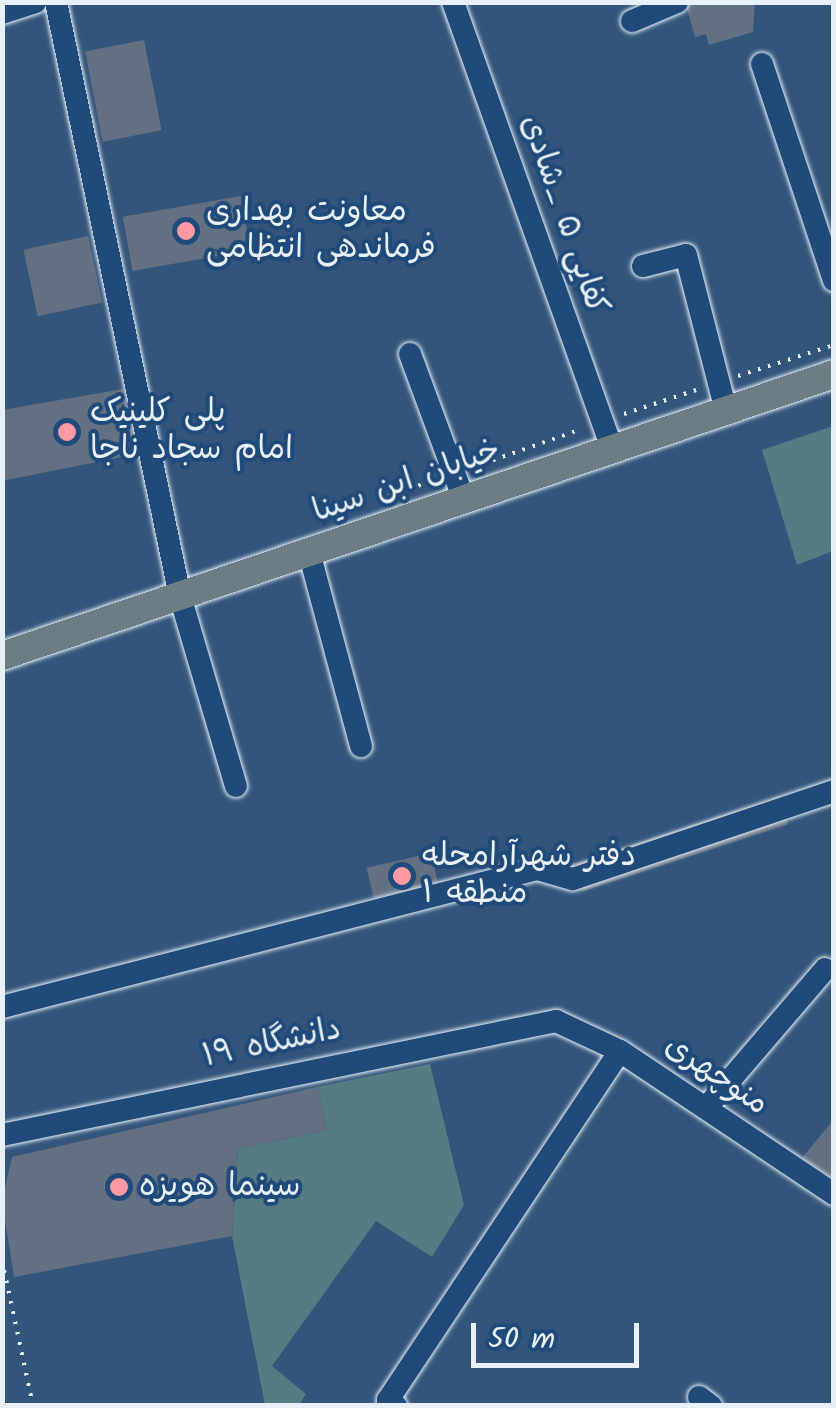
<!DOCTYPE html>
<meta charset="utf-8">
<style>
body{margin:0}
#map{position:relative;width:836px;height:1408px;overflow:hidden;background:#33557c;font-family:Kalam,"Playpen Sans Arabic",sans-serif}
div>[style]{position:absolute}
.green>*{inset:0;background:#567c83}
.building>*{inset:0;background:#627082;transform-origin:0 0}
.path>*{height:4px;margin-top:-2px;transform-origin:0;background:repeating-linear-gradient(90deg,#e8f1f8 0 2.5px,transparent 0 10.5px)}
.roads{filter:drop-shadow(0 0 2px #e8f1f8) drop-shadow(0 0 2px #e8f1f8)}
.minor>*{height:22px;margin:-11px;padding:0 11px;transform-origin:11px;border-radius:11px;background:#1f4a7a}
.major>*{height:28px;margin:-14px;padding:0 14px;transform-origin:14px;border-radius:14px;background:#6c7e84}
.dots>*{width:28px;height:28px;translate:-50% -50%;box-sizing:border-box;border:5px solid #1f4a7a;border-radius:50%}
span{translate:-50% -50%;white-space:nowrap;text-align:center;line-height:1.15;-webkit-text-stroke:8px #1f4a7a;paint-order:stroke}
.poi-label{font-size:32px;color:#e8f1f8}
.left{translate:0 -50%;text-align:left}
.street-label{font-size:32px;color:#e8f1f8}
.frame{position:absolute;inset:0;border:5px solid #e8f1f8;pointer-events:none}
.scale{position:absolute;left:471px;top:1323px;width:168px;height:45px;box-sizing:border-box;border:5px solid #e8f1f8;border-top:0;padding-left:12px;font-size:30px;line-height:35px;white-space:nowrap;color:#e8f1f8;-webkit-text-stroke:8px #1f4a7a;paint-order:stroke}
</style>
<div id="map">
<div class="green">
<div style="clip-path:polygon(833px 426px,833px 551px,797px 565px,762px 450px)"></div>
<div style="clip-path:polygon(430px 1064px,464px 1205px,432px 1257px,376px 1221px,272px 1366px,306px 1394px,299px 1405px,265px 1405px,232px 1236px,238px 1149px,327px 1130px,317px 1087px)"></div>
</div>
<div class="building">
<div style="clip-path:polygon(685px 2px,755px 2px,753px 32px,709px 45px,706px 34px,695px 37px)"></div>
<div style="left:144px;top:40px;width:92px;height:60px;rotate:79deg"></div>
<div style="left:241px;top:196px;width:55px;height:120px;rotate:80deg"></div>
<div style="left:88px;top:236px;width:68px;height:66px;rotate:78deg"></div>
<div style="clip-path:polygon(123px 389px,137px 454px,2px 481px,2px 410px)"></div>
<div style="left:779px;top:797px;width:29px;height:217px;rotate:72deg"></div>
<div style="left:431px;top:853px;width:31px;height:66px;rotate:77deg"></div>
<div style="clip-path:polygon(317px 1087px,327px 1130px,238px 1149px,232px 1236px,14px 1277px,2px 1201px,12px 1157px)"></div>
<div style="clip-path:polygon(834px 1119px,834px 1179px,802px 1158px)"></div>
</div>
<div class="path">
<div style="left:738px;top:376px;width:101px;rotate:-17.9deg"></div>
<div style="left:624px;top:414px;width:76px;rotate:-18.4deg"></div>
<div style="left:473px;top:467px;width:115px;rotate:-19.2deg"></div>
<div style="left:379px;top:500px;width:55px;rotate:-20.1deg"></div>
<div style="left:2px;top:1260px;width:149px;rotate:78deg"></div>
</div>
<div class="roads">
<div class="minor">
<div style="left:56px;top:2px;width:607px;rotate:78.21deg"></div>
<div style="left:180px;top:596px;width:198px;rotate:73.6deg"></div>
<div style="left:453px;top:2px;width:474px;rotate:70.4deg"></div>
<div style="left:2px;top:13px;width:35px;rotate:-18deg"></div>
<div style="left:632px;top:21px;width:49px;rotate:-22.9deg"></div>
<div style="left:762px;top:64px;width:228px;rotate:71.6deg"></div>
<div style="left:643px;top:266px;width:44px;rotate:-14.3deg"></div>
<div style="left:686px;top:255px;width:161px;rotate:75.6deg"></div>
<div style="left:410px;top:354px;width:156px;rotate:69.7deg"></div>
<div style="left:309px;top:552px;width:201px;rotate:75deg"></div>
<div style="left:2px;top:1007px;width:553px;rotate:-14.46deg"></div>
<div style="left:537px;top:869px;width:37px;rotate:16deg"></div>
<div style="left:573px;top:879px;width:275px;rotate:-18.6deg"></div>
<div style="left:706px;top:1108px;width:183px;rotate:-49.4deg"></div>
<div style="left:2px;top:1135px;width:566px;rotate:-11.63deg"></div>
<div style="left:556px;top:1021px;width:71px;rotate:25.1deg"></div>
<div style="left:620px;top:1051px;width:257px;rotate:33.8deg"></div>
<div style="left:699px;top:1397px;width:15px;rotate:37deg"></div>
<div style="left:396px;top:1406px;width:10px;rotate:-143deg"></div>
<div style="left:388px;top:1400px;width:419px;rotate:-56.4deg"></div>
</div>
<div class="major">
<div style="left:2px;top:656px;width:878px;rotate:-18.72deg"></div>
</div>
</div>
<div class="dots">
<div style="left:186px;top:231px;background:#ff9aa2"></div>
<div style="left:67px;top:432px;background:#ff9aa2"></div>
<div style="left:402px;top:876px;background:#ff9aa2"></div>
<div style="left:119px;top:1187px;background:#ff9aa2"></div>
</div>
<div class="poi-label">
<span class="left" style="left:206px;top:231px">معاونت بهداری<br>فرماندهی انتظامی</span>
<span class="left" style="left:90px;top:432px">پلی کلینیک<br>امام سجاد ناجا</span>
<span class="left" style="left:422px;top:876px">دفتر شهرآرامحله<br>منطقه ۱</span>
<span class="left" style="left:139px;top:1187px">سینما هویزه</span>
</div>
<div class="street-label">
<span style="left:563px;top:215px;rotate:71deg">کفایی ۵ _شادی</span>
<span style="left:407px;top:482px;rotate:-19deg">خیابان ابن سینا</span>
<span style="left:272px;top:1044px;rotate:-12deg">دانشگاه ۱۹</span>
<span style="left:716px;top:1076px;rotate:34deg">منوچهری</span>
</div>
<div class="frame"></div>
<div class="scale">50 m</div>
</div>
